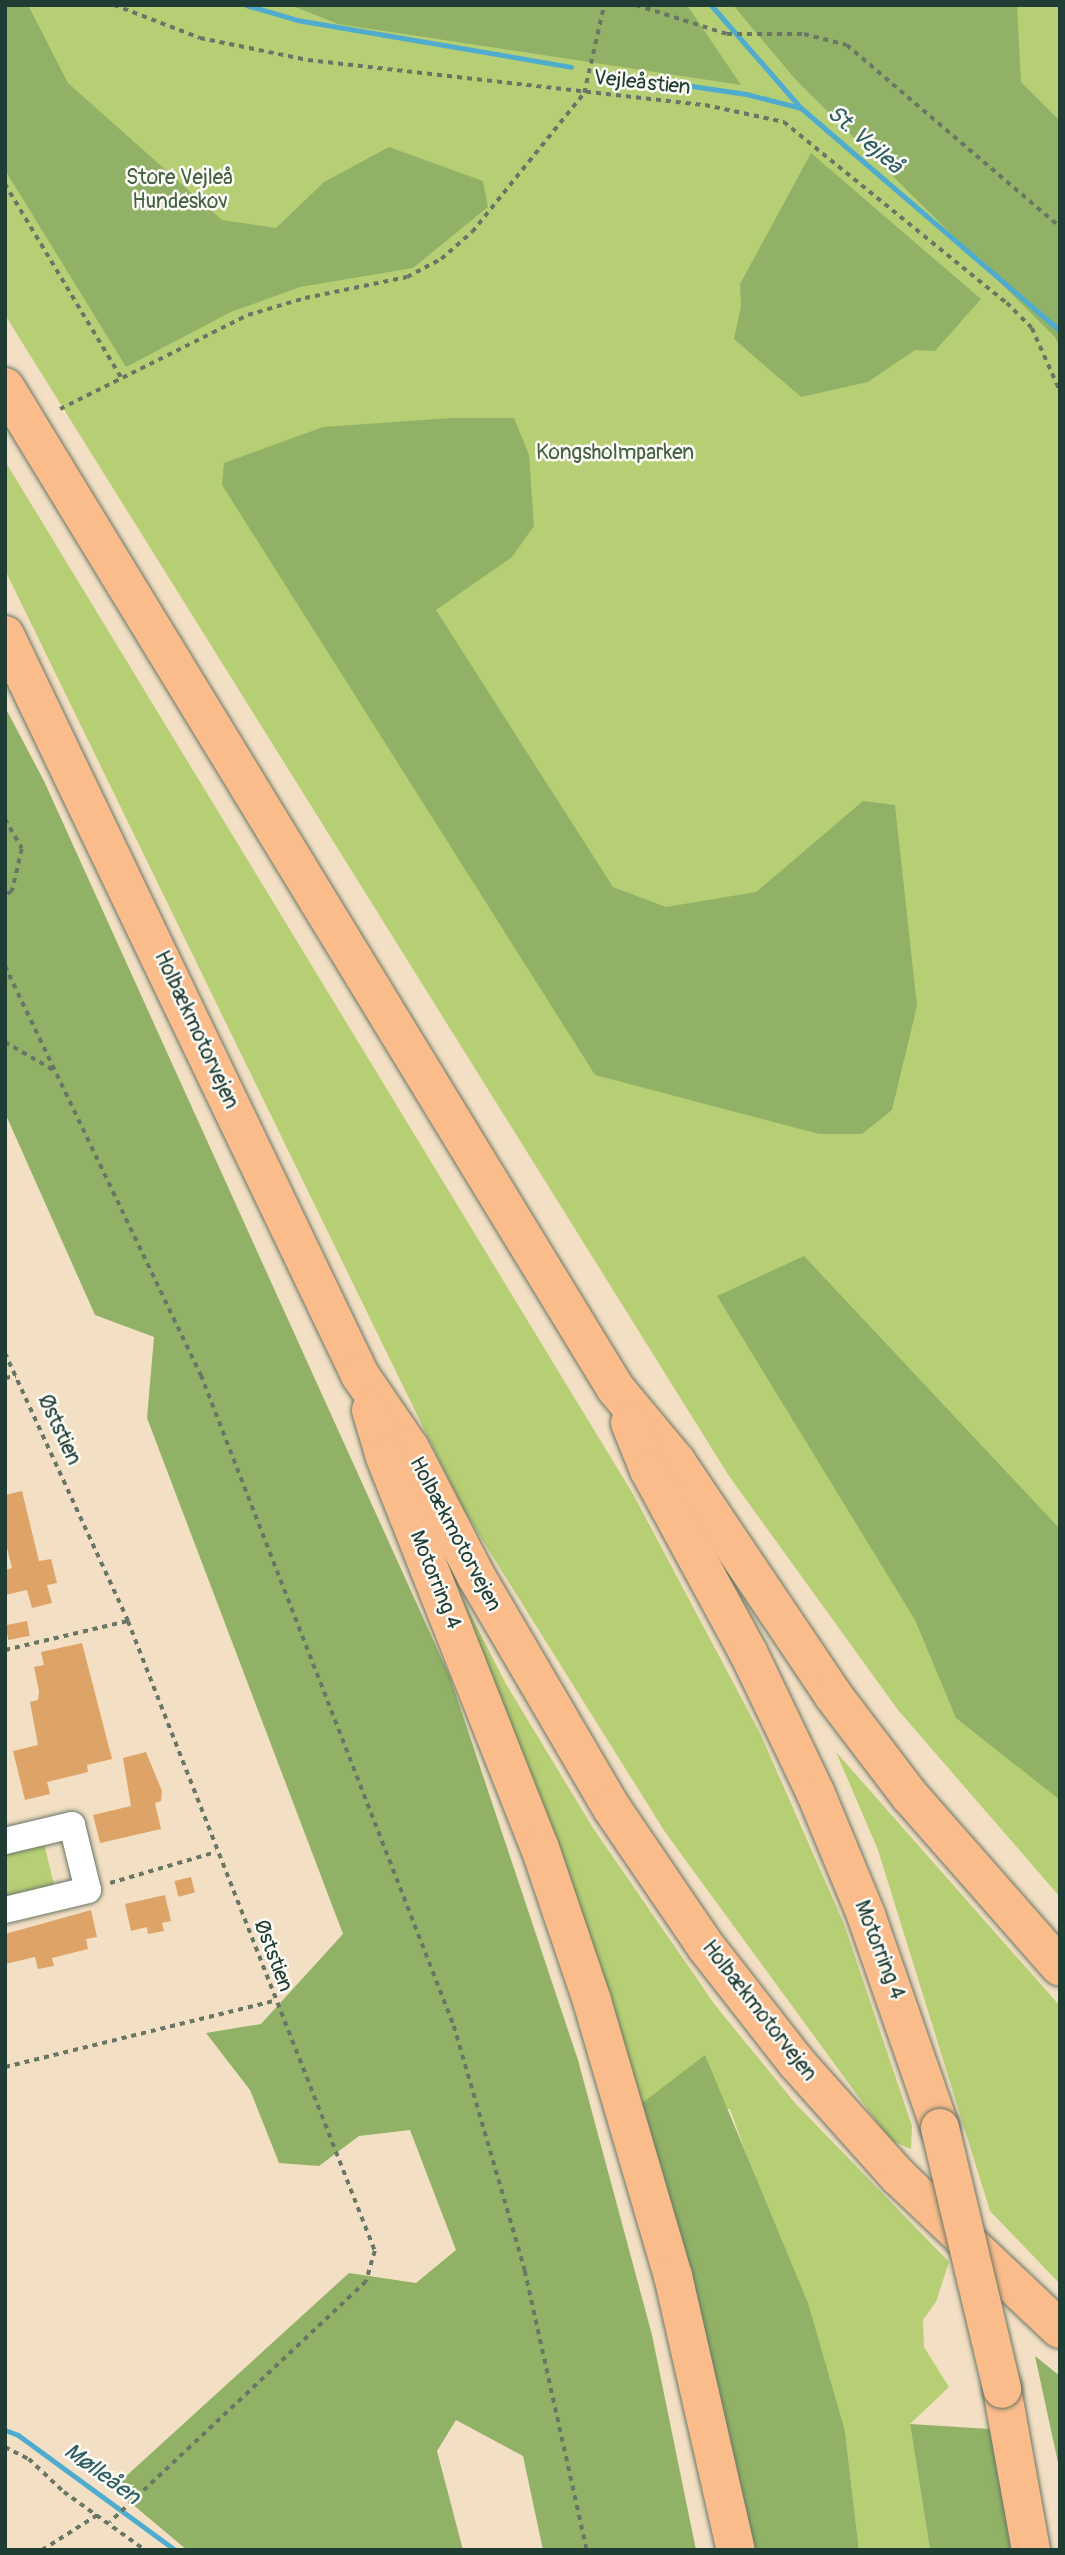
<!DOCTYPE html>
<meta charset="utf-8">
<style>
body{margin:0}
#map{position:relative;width:1065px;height:2555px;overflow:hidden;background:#f3e0c4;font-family:Pangolin,sans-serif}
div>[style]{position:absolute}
.green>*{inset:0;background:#b7cf74}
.forest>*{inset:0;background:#91b266}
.stream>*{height:5px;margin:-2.5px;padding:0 2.5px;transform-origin:2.5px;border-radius:2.5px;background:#50acce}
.building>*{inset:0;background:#dea367;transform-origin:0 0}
.path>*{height:3.5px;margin-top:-1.75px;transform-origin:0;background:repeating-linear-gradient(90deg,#697666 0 5px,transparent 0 10px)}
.roads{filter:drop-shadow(0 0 2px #697666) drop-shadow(0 0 2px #697666)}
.minor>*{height:26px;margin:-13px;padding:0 13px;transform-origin:13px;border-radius:13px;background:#fff}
.highway>*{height:38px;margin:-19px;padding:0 19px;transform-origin:19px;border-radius:19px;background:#fabc8b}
.bridges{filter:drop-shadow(0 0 2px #697666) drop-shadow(0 0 2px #697666)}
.highway-bridge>*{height:38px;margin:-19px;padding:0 19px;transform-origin:19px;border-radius:19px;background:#fabc8b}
span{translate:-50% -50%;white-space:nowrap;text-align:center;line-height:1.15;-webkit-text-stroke:5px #fdfcf7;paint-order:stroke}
.street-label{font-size:21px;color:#1f3d34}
.park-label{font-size:21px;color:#456244}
.water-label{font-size:23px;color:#2e5e62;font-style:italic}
.frame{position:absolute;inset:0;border:7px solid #1f3d34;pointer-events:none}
</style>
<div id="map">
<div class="green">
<div style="clip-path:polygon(5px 5px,1060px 5px,1060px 1897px,898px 1710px,729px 1476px,5px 315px)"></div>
<div style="clip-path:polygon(5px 461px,633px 1494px,760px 1733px,844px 1924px,912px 2126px,911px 2149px,890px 2140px,665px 1832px,463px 1509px,5px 570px)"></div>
<div style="clip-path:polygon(454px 1582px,506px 1684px,593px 1828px,715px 2005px,795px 2103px,949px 2262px,936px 2302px,923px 2320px,924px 2347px,949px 2387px,910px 2424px,930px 2550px,859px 2550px,845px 2431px,730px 2109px,641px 2104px)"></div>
<div style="clip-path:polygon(836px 1752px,1060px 2006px,1060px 2284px,990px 2211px,878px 1850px)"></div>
<div style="clip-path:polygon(44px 1843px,56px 1893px,5px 1906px,5px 1852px)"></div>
</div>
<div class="forest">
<div style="clip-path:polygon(5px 5px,28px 5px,68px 83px,222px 220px,276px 228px,324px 182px,389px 147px,483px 181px,488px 207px,413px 268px,300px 287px,231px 312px,126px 367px,5px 170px)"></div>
<div style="clip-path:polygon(290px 5px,687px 5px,741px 85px,338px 24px)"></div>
<div style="clip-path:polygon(733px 5px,1017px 5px,1021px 82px,1060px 121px,1060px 347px,1055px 337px,796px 80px)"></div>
<div style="clip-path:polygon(811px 153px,981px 299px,935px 351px,915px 350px,868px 382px,801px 397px,734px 339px,741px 306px,740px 284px)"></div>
<div style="clip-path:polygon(451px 418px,514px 418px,529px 455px,534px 526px,512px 557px,436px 610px,613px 887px,666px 907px,756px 892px,863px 801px,895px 805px,917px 1006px,892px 1110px,862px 1134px,819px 1134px,595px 1075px,222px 485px,224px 463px,323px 427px)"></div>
<div style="clip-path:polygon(5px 707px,44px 781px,450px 1677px,578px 2060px,652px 2335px,696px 2550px,543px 2550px,523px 2456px,456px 2420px,437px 2451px,463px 2550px,187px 2550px,113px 2488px,349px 2273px,416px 2283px,456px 2250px,410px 2130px,359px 2136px,319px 2166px,279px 2163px,250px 2090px,206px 2033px,261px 2024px,343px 1934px,147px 1418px,154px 1337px,95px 1315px,5px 1113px)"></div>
<div style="clip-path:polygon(804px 1256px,1060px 1529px,1060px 1800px,956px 1718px,915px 1620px,717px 1296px)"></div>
<div style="clip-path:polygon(705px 2055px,808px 2303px,845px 2431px,859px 2550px,753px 2550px,641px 2104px)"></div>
<div style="clip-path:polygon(1035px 2356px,1060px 2376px,1060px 2472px)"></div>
<div style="clip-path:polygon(910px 2424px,990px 2429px,1012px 2550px,930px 2550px)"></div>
</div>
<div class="stream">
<div style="left:246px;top:5px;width:53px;rotate:16.4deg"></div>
<div style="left:297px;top:20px;width:278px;rotate:9.7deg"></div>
<div style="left:711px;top:5px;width:137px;rotate:48.9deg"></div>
<div style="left:602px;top:73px;width:146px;rotate:8.3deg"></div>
<div style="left:746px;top:94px;width:57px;rotate:14.3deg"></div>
<div style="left:801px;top:108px;width:342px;rotate:40.7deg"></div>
<div style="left:5px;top:2430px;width:14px;rotate:21deg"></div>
<div style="left:18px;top:2435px;width:195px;rotate:36.2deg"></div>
</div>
<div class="building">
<div style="clip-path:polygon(22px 1491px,39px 1561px,51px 1559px,57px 1583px,47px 1585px,52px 1603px,32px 1608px,27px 1590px,5px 1595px,5px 1570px,12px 1568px,5px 1540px,5px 1495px)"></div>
<div style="left:27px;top:1621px;width:15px;height:22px;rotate:79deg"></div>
<div style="clip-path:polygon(82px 1643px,112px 1759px,87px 1765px,88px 1772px,47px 1782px,50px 1794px,25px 1800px,13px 1751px,38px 1745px,30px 1702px,38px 1700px,39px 1691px,34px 1667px,44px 1665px,41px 1652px)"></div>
<div style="clip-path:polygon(146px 1752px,162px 1791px,161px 1801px,155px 1803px,161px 1829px,100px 1843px,93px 1815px,131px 1806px,123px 1758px)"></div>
<div style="left:191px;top:1877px;width:16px;height:17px;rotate:76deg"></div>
<div style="clip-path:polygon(165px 1895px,171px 1921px,162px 1923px,164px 1931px,148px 1934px,147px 1927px,131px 1931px,125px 1904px)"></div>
<div style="clip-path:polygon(91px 1910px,97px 1937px,86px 1939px,88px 1949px,52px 1958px,54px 1966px,38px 1969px,35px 1957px,5px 1964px,5px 1934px)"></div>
</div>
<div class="path">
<div style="left:114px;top:5px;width:92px;rotate:21deg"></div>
<div style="left:200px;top:38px;width:110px;rotate:11.5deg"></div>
<div style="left:308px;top:60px;width:400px;rotate:6.5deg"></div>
<div style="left:705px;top:105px;width:81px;rotate:12.1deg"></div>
<div style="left:784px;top:122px;width:287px;rotate:39.1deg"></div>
<div style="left:1007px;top:303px;width:35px;rotate:45deg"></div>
<div style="left:1032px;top:328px;width:69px;rotate:66deg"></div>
<div style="left:636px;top:5px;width:96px;rotate:17.7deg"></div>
<div style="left:727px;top:34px;width:77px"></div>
<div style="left:804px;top:34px;width:44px;rotate:14.3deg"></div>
<div style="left:847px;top:45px;width:280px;rotate:40.5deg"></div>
<div style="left:5px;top:184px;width:227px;rotate:59deg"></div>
<div style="left:60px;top:409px;width:210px;rotate:-26.6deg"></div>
<div style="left:248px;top:315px;width:59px;rotate:-16.6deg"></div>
<div style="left:305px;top:298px;width:104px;rotate:-11.6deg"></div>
<div style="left:407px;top:277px;width:38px;rotate:-28deg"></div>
<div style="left:441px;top:259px;width:41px;rotate:-41.1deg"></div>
<div style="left:472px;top:232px;width:179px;rotate:-51.1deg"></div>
<div style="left:584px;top:93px;width:90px;rotate:-77.2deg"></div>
<div style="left:5px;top:819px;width:34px;rotate:60deg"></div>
<div style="left:22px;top:849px;width:44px;rotate:103.1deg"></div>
<div style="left:12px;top:892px;width:8px;rotate:157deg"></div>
<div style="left:5px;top:966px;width:454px;rotate:64.4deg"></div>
<div style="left:201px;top:1375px;width:698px;rotate:68.76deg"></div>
<div style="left:454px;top:2026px;width:255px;rotate:73.8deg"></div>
<div style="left:525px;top:2271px;width:286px;rotate:77.5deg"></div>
<div style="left:5px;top:1042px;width:60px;rotate:30deg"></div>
<div style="left:5px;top:1353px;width:295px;rotate:65.3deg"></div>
<div style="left:128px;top:1621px;width:677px;rotate:68.59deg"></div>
<div style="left:375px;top:2251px;width:32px;rotate:106deg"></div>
<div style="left:366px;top:2282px;width:351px;rotate:136.8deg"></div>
<div style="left:5px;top:1378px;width:11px;rotate:-10deg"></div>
<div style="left:5px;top:1650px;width:126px;rotate:-13.3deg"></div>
<div style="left:110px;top:1883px;width:110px;rotate:-16.3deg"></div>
<div style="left:5px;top:2067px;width:277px;rotate:-13.8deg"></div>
<div style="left:5px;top:2447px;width:27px;rotate:27deg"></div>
<div style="left:29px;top:2459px;width:48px;rotate:43.3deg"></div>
<div style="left:64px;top:2492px;width:100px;rotate:35.6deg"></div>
<div style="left:42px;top:2550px;width:67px;rotate:-32.3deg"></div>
</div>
<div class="roads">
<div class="minor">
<div style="left:5px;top:1841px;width:69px;rotate:-13.4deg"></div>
<div style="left:72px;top:1825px;width:67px;rotate:76.2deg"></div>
<div style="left:88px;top:1890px;width:85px;rotate:166.5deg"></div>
</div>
<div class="highway">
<div style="left:5px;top:387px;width:1174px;rotate:58.63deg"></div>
<div style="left:616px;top:1389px;width:94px;rotate:50.2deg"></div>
<div style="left:676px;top:1461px;width:282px;rotate:56.1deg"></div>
<div style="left:833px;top:1695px;width:127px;rotate:52.7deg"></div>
<div style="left:910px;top:1796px;width:227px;rotate:48.7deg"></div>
<div style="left:5px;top:635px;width:821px;rotate:64.37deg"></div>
<div style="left:360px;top:1375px;width:88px;rotate:55.6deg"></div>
<div style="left:410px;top:1448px;width:144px;rotate:62.7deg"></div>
<div style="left:476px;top:1576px;width:268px;rotate:59.7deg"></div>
<div style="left:611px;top:1807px;width:171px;rotate:55.8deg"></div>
<div style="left:707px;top:1948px;width:145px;rotate:52deg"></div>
<div style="left:796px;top:2062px;width:154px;rotate:48.2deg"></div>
<div style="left:899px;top:2177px;width:221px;rotate:43.4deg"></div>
<div style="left:371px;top:1410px;width:49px;rotate:73.4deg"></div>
<div style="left:385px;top:1457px;width:421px;rotate:68.4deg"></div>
<div style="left:540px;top:1848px;width:162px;rotate:71.2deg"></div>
<div style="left:592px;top:2001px;width:287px;rotate:73.6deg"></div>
<div style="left:673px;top:2276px;width:281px;rotate:77.1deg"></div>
<div style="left:630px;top:1423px;width:51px;rotate:68deg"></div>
<div style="left:649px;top:1470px;width:209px;rotate:61.5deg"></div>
<div style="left:749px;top:1654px;width:155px;rotate:64.4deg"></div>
<div style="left:816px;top:1794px;width:131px;rotate:67.5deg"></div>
<div style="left:866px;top:1915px;width:225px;rotate:70.8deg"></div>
<div style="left:1002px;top:2389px;width:164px;rotate:79.8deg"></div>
</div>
</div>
<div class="bridges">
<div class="highway-bridge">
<div style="left:940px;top:2128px;width:268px;rotate:76.6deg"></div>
</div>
</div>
<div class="street-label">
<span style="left:642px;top:83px;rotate:6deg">Vejleåstien</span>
<span style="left:196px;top:1030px;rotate:65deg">Holbækmotorvejen</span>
<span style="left:59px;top:1430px;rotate:65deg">Øststien</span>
<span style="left:455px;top:1534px;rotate:62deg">Holbækmotorvejen</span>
<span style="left:435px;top:1580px;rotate:68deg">Motorring 4</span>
<span style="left:879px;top:1950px;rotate:69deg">Motorring 4</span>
<span style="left:273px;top:1956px;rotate:69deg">Øststien</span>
<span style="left:759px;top:2011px;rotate:52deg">Holbækmotorvejen</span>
</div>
<div class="park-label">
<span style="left:180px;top:190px">Store Vejleå<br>Hundeskov</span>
<span style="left:615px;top:453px">Kongsholmparken</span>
</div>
<div class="water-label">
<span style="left:865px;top:140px;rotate:41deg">St. Vejleå</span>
<span style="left:102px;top:2474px;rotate:36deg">Mølleåen</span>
</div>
<div class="frame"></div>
</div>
